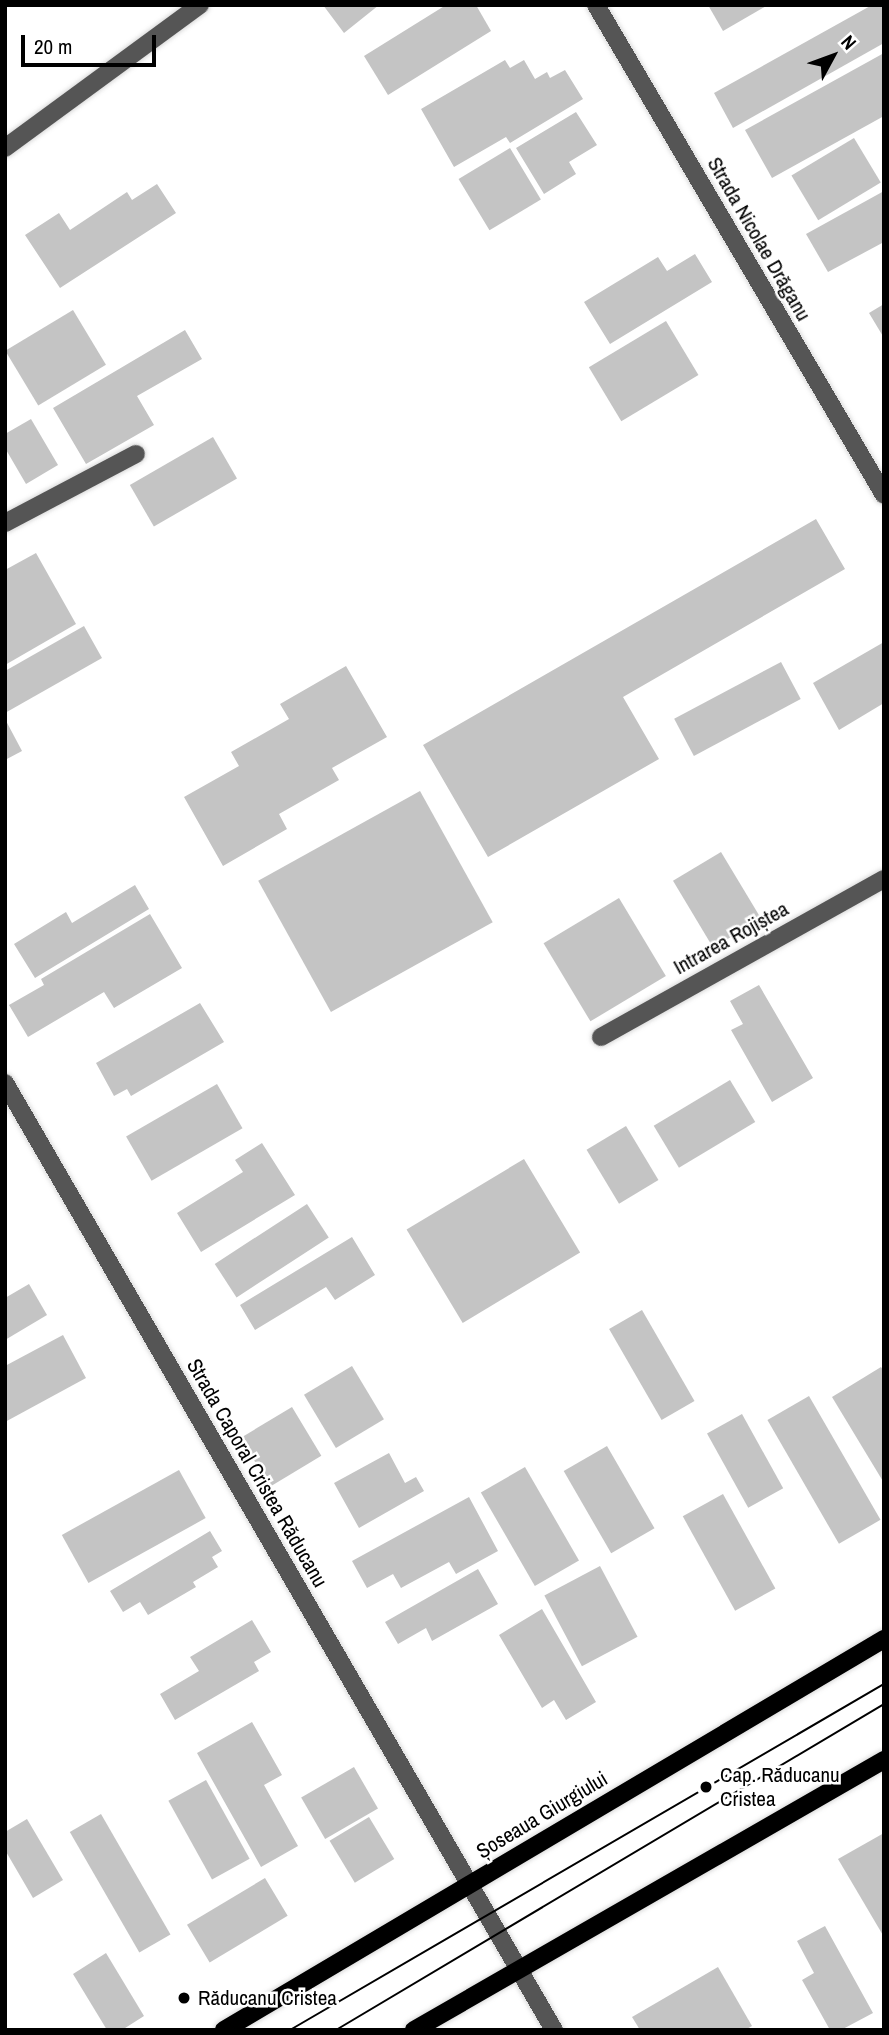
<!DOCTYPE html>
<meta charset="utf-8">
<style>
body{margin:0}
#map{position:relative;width:889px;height:2035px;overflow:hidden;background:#fff;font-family:"Archivo Narrow",sans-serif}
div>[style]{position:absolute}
.building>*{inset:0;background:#c4c4c4;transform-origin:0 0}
.roads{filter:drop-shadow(0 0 2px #dbdbdb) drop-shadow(0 0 2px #dbdbdb)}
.minor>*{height:18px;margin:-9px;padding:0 9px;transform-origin:9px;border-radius:9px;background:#555}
.major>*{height:18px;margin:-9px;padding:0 9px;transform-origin:9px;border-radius:9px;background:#000}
.tram>*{height:2px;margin:-1px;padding:0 1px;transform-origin:1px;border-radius:1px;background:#000}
.dots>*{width:19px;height:19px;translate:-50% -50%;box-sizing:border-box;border:4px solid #fff;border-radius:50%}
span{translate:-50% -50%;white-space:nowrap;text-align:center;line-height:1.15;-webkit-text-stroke:5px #fff;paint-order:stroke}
.street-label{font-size:21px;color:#000}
.poi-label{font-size:21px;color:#000}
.left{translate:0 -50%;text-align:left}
.frame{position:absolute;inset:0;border:7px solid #000;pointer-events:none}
.north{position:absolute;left:798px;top:21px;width:70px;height:70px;-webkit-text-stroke:5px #fff;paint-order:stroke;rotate:49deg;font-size:19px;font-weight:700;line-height:28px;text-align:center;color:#000}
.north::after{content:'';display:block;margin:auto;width:24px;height:32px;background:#000;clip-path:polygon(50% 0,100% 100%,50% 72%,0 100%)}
.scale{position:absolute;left:21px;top:35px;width:135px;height:32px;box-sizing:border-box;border:4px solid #000;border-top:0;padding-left:9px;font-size:21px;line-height:24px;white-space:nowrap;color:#000;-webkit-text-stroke:5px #fff;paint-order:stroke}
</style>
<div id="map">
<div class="building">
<div style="clip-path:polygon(323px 5px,379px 5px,344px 33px)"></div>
<div style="clip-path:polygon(446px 5px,476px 5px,491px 31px,388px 95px,364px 56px)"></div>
<div style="clip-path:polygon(708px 5px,768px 5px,723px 31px)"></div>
<div style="clip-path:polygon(872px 5px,884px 5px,884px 43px,733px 128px,714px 93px)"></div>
<div style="clip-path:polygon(884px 53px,884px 116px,772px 178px,745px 130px)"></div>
<div style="clip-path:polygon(505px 60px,510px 68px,524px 60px,535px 79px,547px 72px,550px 78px,565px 70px,583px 99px,510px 143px,506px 137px,454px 167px,421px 109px)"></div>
<div style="clip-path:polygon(576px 112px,597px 145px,569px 162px,576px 174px,544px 194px,516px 148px)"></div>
<div style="left:854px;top:138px;width:52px;height:73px;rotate:59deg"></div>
<div style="left:510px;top:148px;width:60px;height:60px;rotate:59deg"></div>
<div style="clip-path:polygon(157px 184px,176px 213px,60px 288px,25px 235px,59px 213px,70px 230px,127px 192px,132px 200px)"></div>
<div style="clip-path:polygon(884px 191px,884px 242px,828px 272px,806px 234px)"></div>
<div style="clip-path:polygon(695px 254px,712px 282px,610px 344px,584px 302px,658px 257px,667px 271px)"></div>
<div style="clip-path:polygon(884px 304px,884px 338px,869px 313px)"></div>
<div style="left:73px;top:310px;width:64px;height:79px;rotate:59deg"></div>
<div style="left:666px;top:321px;width:63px;height:90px;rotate:59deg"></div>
<div style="clip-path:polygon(185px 330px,202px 359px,137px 396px,154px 425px,86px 464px,53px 408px)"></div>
<div style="clip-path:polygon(31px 419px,58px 465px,26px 484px,5px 448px,5px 434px)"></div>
<div style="left:213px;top:437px;width:48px;height:96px;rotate:60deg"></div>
<div style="clip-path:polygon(816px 519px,845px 569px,623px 697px,659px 759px,488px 857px,423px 745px)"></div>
<div style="clip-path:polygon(36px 553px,76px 624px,5px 665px,5px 570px)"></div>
<div style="clip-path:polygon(84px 626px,102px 658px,5px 713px,5px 671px)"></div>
<div style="clip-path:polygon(884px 642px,884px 703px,839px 730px,813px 683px)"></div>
<div style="left:781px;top:662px;width:42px;height:121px;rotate:62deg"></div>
<div style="clip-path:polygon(346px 666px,387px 737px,332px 768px,339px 780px,279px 814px,287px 829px,223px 866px,184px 797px,239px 766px,231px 752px,289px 719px,280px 704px)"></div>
<div style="clip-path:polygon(5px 719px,22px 751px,5px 760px)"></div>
<div style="left:420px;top:791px;width:150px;height:185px;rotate:61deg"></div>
<div style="left:721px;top:852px;width:78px;height:56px;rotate:59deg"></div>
<div style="clip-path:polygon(135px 885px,149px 909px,35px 978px,14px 944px,66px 912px,72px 923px)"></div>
<div style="left:619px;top:898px;width:91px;height:88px;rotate:59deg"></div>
<div style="clip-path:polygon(150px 914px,182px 968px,114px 1008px,104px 992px,28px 1037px,9px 1005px,44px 985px,41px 979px)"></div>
<div style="clip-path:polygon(759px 985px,813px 1078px,772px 1102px,731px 1030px,743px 1024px,730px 1001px)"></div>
<div style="clip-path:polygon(200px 1003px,224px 1042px,131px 1096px,127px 1089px,114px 1096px,96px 1063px)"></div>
<div style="left:730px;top:1080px;width:49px;height:89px;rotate:59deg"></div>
<div style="left:217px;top:1084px;width:51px;height:105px;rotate:60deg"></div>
<div style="left:626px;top:1126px;width:63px;height:46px;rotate:59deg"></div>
<div style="clip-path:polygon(262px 1143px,295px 1195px,201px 1252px,177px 1213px,243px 1172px,235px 1160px)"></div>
<div style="left:524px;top:1159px;width:109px;height:137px;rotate:59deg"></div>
<div style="left:307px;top:1204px;width:40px;height:110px;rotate:57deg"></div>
<div style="clip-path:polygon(352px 1237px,375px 1275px,335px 1300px,326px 1287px,255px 1330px,240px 1305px)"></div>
<div style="clip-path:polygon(29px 1284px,47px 1315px,5px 1340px,5px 1298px)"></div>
<div style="left:642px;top:1310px;width:105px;height:38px;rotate:60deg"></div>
<div style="clip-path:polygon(63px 1335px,86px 1378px,5px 1422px,5px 1366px)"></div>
<div style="left:352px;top:1366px;width:62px;height:56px;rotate:59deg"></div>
<div style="clip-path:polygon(881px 1367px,884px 1371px,884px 1483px,832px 1397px)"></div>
<div style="left:809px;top:1396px;width:143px;height:48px;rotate:60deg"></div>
<div style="left:292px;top:1407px;width:57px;height:60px;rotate:59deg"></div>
<div style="left:742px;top:1414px;width:85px;height:40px;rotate:61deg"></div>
<div style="left:607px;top:1446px;width:95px;height:50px;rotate:60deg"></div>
<div style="clip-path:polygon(389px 1453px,405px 1483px,416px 1477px,424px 1491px,359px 1528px,334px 1483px)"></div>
<div style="left:525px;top:1467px;width:108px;height:51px;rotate:60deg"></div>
<div style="left:179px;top:1470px;width:55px;height:134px;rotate:61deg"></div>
<div style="left:723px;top:1494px;width:108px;height:46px;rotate:61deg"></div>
<div style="clip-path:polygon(469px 1497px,498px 1551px,456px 1574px,449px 1562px,401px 1588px,393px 1574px,367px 1588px,352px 1561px)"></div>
<div style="clip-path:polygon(210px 1531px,222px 1551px,212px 1557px,218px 1567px,193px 1582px,196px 1587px,148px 1615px,140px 1602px,123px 1612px,110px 1591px)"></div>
<div style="left:600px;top:1566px;width:80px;height:63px;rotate:62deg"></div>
<div style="clip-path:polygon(478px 1569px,498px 1604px,432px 1641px,426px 1628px,398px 1644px,385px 1622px)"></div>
<div style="clip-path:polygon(542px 1609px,596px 1702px,566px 1720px,554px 1700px,542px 1708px,499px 1635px)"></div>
<div style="clip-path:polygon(252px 1620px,271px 1652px,254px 1662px,259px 1671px,175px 1720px,160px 1694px,199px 1671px,190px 1657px)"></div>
<div style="clip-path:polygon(252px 1722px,282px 1775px,264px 1785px,298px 1846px,261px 1867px,197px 1753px)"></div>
<div style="left:354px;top:1767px;width:48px;height:61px;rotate:60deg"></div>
<div style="left:206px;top:1780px;width:90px;height:43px;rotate:61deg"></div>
<div style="left:101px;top:1814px;width:139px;height:36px;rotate:60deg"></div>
<div style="left:369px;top:1817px;width:49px;height:46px;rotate:59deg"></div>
<div style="clip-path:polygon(27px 1819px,63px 1880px,33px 1898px,5px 1850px,5px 1832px)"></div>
<div style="clip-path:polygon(884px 1833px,884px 1937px,838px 1859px)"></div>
<div style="left:265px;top:1878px;width:44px;height:91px;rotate:59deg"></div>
<div style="clip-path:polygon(825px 1926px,873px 2013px,841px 2030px,830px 2030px,802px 1980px,814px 1973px,797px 1941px)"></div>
<div style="clip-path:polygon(106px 1953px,144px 2016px,122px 2030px,107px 2030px,73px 1974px)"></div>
<div style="clip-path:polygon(718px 1967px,752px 2026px,745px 2030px,640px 2030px,632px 2017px)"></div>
</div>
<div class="roads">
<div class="minor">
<div style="left:596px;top:5px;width:568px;rotate:59.55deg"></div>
<div style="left:5px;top:148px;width:242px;rotate:-36.3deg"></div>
<div style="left:5px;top:523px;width:148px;rotate:-27.8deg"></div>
<div style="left:601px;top:1037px;width:324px;rotate:-29.2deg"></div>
<div style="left:5px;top:1083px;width:1095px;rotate:59.9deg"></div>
</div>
<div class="major">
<div style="left:224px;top:2030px;width:767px;rotate:-30.64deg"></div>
<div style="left:414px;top:2030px;width:542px;rotate:-29.88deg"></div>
</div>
</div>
<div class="tram">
<div style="left:290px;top:2030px;width:687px;rotate:-30.22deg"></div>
<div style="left:336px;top:2030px;width:638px;rotate:-30.75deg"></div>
</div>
<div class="dots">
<div style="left:706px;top:1787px;background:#000"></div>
<div style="left:184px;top:1998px;background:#000"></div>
</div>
<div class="street-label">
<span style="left:759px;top:239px;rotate:60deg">Strada Nicolae Drăganu</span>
<span style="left:731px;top:938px;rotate:-29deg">Intrarea Rojiștea</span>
<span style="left:257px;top:1473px;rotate:60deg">Strada Caporal Cristea Răducanu</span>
<span style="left:542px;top:1815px;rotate:-31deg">Șoseaua Giurgiului</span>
</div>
<div class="poi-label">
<span class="left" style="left:720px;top:1787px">Cap. Răducanu<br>Cristea</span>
<span class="left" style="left:198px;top:1998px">Răducanu Cristea</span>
</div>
<div class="frame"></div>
<div class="north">N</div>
<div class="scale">20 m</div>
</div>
